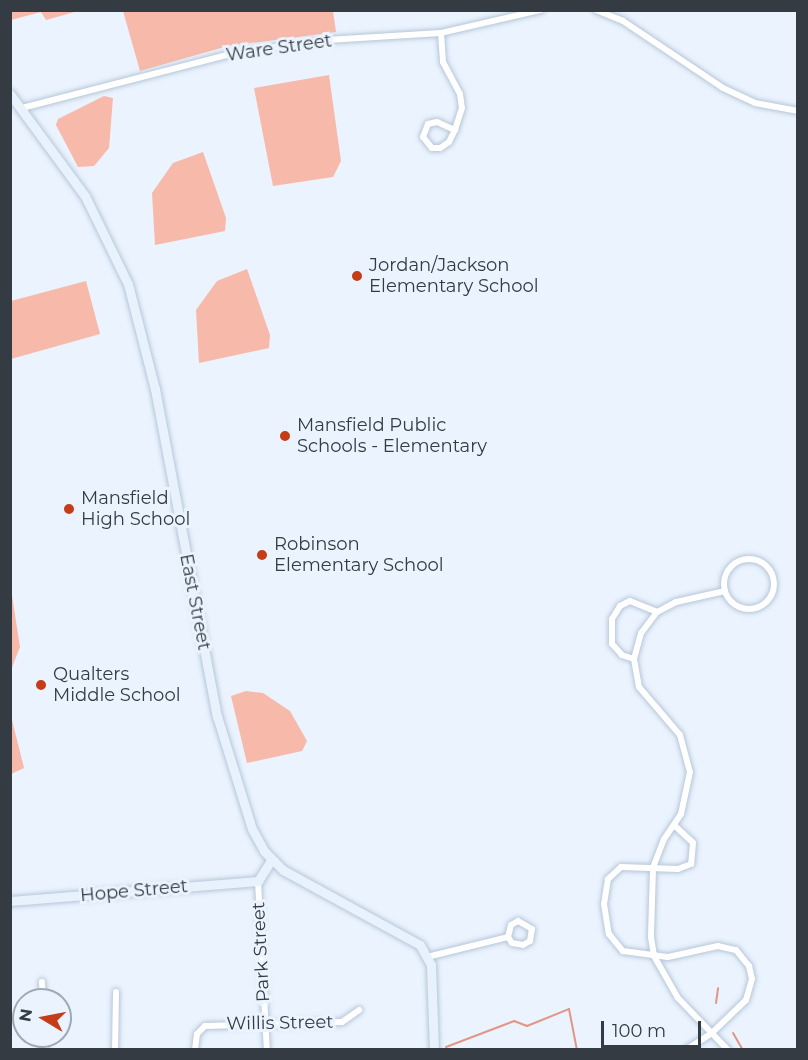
<!DOCTYPE html>
<style>
body{margin:0}
#map{position:relative;width:808px;height:1060px;overflow:hidden;background:#eaf3fe;font-family:Montserrat,sans-serif}
div>[style]{position:absolute}
.green>*{inset:0;background:#f7b9a9}
.stream>*{height:2px;margin:-1px;padding:0 1px;transform-origin:1px;border-radius:1px;background:#e29683}
.roads{filter:drop-shadow(0 0 2px #b7c6d8) drop-shadow(0 0 2px #b7c6d8)}
.street>*{height:6px;margin:-3px;padding:0 3px;transform-origin:3px;border-radius:3px;background:#fff}
.street>.ring{margin:-3px;padding:0;box-sizing:content-box;background:none;border:6px solid #fff;border-radius:50%}
.secondary>*{height:9px;margin:-4.5px;padding:0 4.5px;transform-origin:4.5px;border-radius:4.5px;background:#e8f2fc}
.dots>*{width:16px;height:16px;translate:-50% -50%;box-sizing:border-box;border:3px solid #eaf3fe;border-radius:50%}
span{translate:-50% -50%;white-space:nowrap;text-align:center;line-height:1.15;-webkit-text-stroke:6px #eaf3fe;paint-order:stroke}
.street-label{font-size:18px;color:#343b42}
.poi-label{font-size:18px;color:#343b42}
.left{translate:0 -50%;text-align:left}
.frame{position:absolute;inset:0;border:12px solid #343b42;pointer-events:none}
.north{position:absolute;left:12px;top:988px;width:60px;height:60px;box-sizing:border-box;background:#eaf3fe;border:2px solid #a1a9b3;border-radius:50%;rotate:280deg;font-size:16px;font-weight:700;line-height:24px;text-align:center;color:#343b42}
.north::after{content:'';display:block;margin:auto;width:21px;height:27px;background:#c53c18;clip-path:polygon(50% 0,100% 100%,50% 72%,0 100%)}
.scale{position:absolute;left:601px;top:1021px;width:100px;height:27px;box-sizing:border-box;border:3px solid #343b42;border-top:0;padding-left:8px;font-size:18px;line-height:21px;white-space:nowrap;color:#343b42;-webkit-text-stroke:4px #eaf3fe;paint-order:stroke}
</style>
<div id="map">
<div class="green">
<div style="clip-path:polygon(11px 10px,78px 10px,78px 11px,46px 20px,41px 12px,11px 20px)"></div>
<div style="clip-path:polygon(123px 11px,333px 11px,336px 32px,228px 46px,140px 71px)"></div>
<div style="clip-path:polygon(329px 75px,341px 161px,333px 177px,273px 186px,254px 88px)"></div>
<div style="clip-path:polygon(104px 96px,113px 98px,109px 148px,94px 166px,78px 167px,56px 125px,58px 119px)"></div>
<div style="clip-path:polygon(203px 152px,226px 218px,225px 231px,155px 245px,152px 193px,173px 163px)"></div>
<div style="clip-path:polygon(247px 269px,270px 335px,269px 348px,199px 363px,196px 310px,217px 281px)"></div>
<div style="clip-path:polygon(86px 281px,100px 334px,11px 359px,11px 301px)"></div>
<div style="clip-path:polygon(11px 589px,20px 647px,11px 670px,10px 670px)"></div>
<div style="clip-path:polygon(246px 691px,263px 693px,290px 711px,307px 741px,302px 751px,247px 763px,231px 696px)"></div>
<div style="clip-path:polygon(11px 716px,24px 768px,11px 774px,10px 774px)"></div>
</div>
<div class="stream">
<div style="left:716px;top:1003px;width:15px;rotate:-82deg"></div>
<div style="left:733px;top:1033px;width:20px;rotate:60deg"></div>
<div style="left:446px;top:1047px;width:73px;rotate:-20.9deg"></div>
<div style="left:514px;top:1021px;width:14px;rotate:21deg"></div>
<div style="left:527px;top:1026px;width:45px;rotate:-22deg"></div>
<div style="left:569px;top:1009px;width:42px;rotate:79deg"></div>
</div>
<div class="roads">
<div class="street">
<div style="left:596px;top:10px;width:29px;rotate:22deg"></div>
<div style="left:623px;top:21px;width:120px;rotate:33.8deg"></div>
<div style="left:723px;top:88px;width:35px;rotate:25deg"></div>
<div style="left:755px;top:103px;width:44px;rotate:10.5deg"></div>
<div style="left:441px;top:33px;width:29px;rotate:86deg"></div>
<div style="left:443px;top:62px;width:36px;rotate:62deg"></div>
<div style="left:460px;top:94px;width:14px;rotate:82deg"></div>
<div style="left:462px;top:108px;width:23px;rotate:108deg"></div>
<div style="left:455px;top:130px;width:13px;rotate:117deg"></div>
<div style="left:449px;top:142px;width:11px;rotate:146deg"></div>
<div style="left:440px;top:148px;width:8px;rotate:180deg"></div>
<div style="left:432px;top:148px;width:14px;rotate:-129deg"></div>
<div style="left:423px;top:137px;width:14px;rotate:-69deg"></div>
<div style="left:428px;top:124px;width:9px;rotate:-13deg"></div>
<div style="left:437px;top:122px;width:20px;rotate:24deg"></div>
<div style="left:22px;top:108px;width:224px;rotate:-14.5deg"></div>
<div style="left:239px;top:52px;width:89px;rotate:-7.8deg"></div>
<div style="left:327px;top:40px;width:114px;rotate:-3.5deg"></div>
<div style="left:441px;top:33px;width:103px;rotate:-13deg"></div>
<div class="ring" style="left:724px;top:559px;width:44px;height:44px"></div>
<div style="left:725px;top:591px;width:50px;rotate:167.3deg"></div>
<div style="left:676px;top:602px;width:21px;rotate:152deg"></div>
<div style="left:657px;top:612px;width:26px;rotate:127deg"></div>
<div style="left:641px;top:633px;width:27px;rotate:105deg"></div>
<div style="left:634px;top:659px;width:28px;rotate:80deg"></div>
<div style="left:639px;top:687px;width:63px;rotate:49.5deg"></div>
<div style="left:680px;top:735px;width:38px;rotate:75deg"></div>
<div style="left:690px;top:772px;width:43px;rotate:102.1deg"></div>
<div style="left:681px;top:814px;width:30px;rotate:124deg"></div>
<div style="left:664px;top:839px;width:31px;rotate:111deg"></div>
<div style="left:653px;top:868px;width:69px;rotate:91.7deg"></div>
<div style="left:651px;top:937px;width:19px;rotate:81deg"></div>
<div style="left:654px;top:956px;width:48px;rotate:60.3deg"></div>
<div style="left:678px;top:998px;width:72px;rotate:46.1deg"></div>
<div style="left:634px;top:659px;width:13px;rotate:-162deg"></div>
<div style="left:622px;top:655px;width:15px;rotate:-132deg"></div>
<div style="left:612px;top:644px;width:25px;rotate:-90deg"></div>
<div style="left:612px;top:619px;width:15px;rotate:-58deg"></div>
<div style="left:620px;top:606px;width:11px;rotate:-27deg"></div>
<div style="left:630px;top:601px;width:29px;rotate:22deg"></div>
<div style="left:674px;top:825px;width:26px;rotate:43deg"></div>
<div style="left:693px;top:843px;width:21px;rotate:95deg"></div>
<div style="left:691px;top:864px;width:14px;rotate:159deg"></div>
<div style="left:678px;top:869px;width:57px;rotate:-178deg"></div>
<div style="left:621px;top:867px;width:18px;rotate:137deg"></div>
<div style="left:608px;top:879px;width:25px;rotate:99deg"></div>
<div style="left:604px;top:904px;width:30px;rotate:81deg"></div>
<div style="left:609px;top:934px;width:22px;rotate:51deg"></div>
<div style="left:623px;top:951px;width:45px;rotate:7.6deg"></div>
<div style="left:668px;top:957px;width:51px;rotate:-12.4deg"></div>
<div style="left:718px;top:946px;width:18px;rotate:13deg"></div>
<div style="left:736px;top:950px;width:21px;rotate:51deg"></div>
<div style="left:749px;top:966px;width:13px;rotate:77deg"></div>
<div style="left:752px;top:979px;width:22px;rotate:106deg"></div>
<div style="left:746px;top:1000px;width:47px;rotate:135.9deg"></div>
<div style="left:712px;top:1033px;width:31px;rotate:147deg"></div>
<div style="left:258px;top:881px;width:169px;rotate:87deg"></div>
<div style="left:427px;top:957px;width:83px;rotate:-13.9deg"></div>
<div style="left:508px;top:937px;width:7px;rotate:56deg"></div>
<div style="left:512px;top:943px;width:11px;rotate:10deg"></div>
<div style="left:523px;top:945px;width:8px;rotate:-30deg"></div>
<div style="left:530px;top:941px;width:12px;rotate:-81deg"></div>
<div style="left:532px;top:929px;width:16px;rotate:-150deg"></div>
<div style="left:518px;top:921px;width:8px;rotate:150deg"></div>
<div style="left:511px;top:925px;width:12px;rotate:104deg"></div>
<div style="left:42px;top:982px;width:18px;rotate:87deg"></div>
<div style="left:45px;top:1050px;width:14px;rotate:-90deg"></div>
<div style="left:115px;top:1050px;width:58px;rotate:-89deg"></div>
<div style="left:195px;top:1050px;width:16px;rotate:-83deg"></div>
<div style="left:197px;top:1034px;width:11px;rotate:-45deg"></div>
<div style="left:205px;top:1026px;width:137px;rotate:-1.7deg"></div>
<div style="left:342px;top:1022px;width:21px;rotate:-35deg"></div>
</div>
<div class="secondary">
<div style="left:10px;top:94px;width:127px;rotate:53.7deg"></div>
<div style="left:85px;top:196px;width:98px;rotate:64deg"></div>
<div style="left:128px;top:284px;width:108px;rotate:75.6deg"></div>
<div style="left:155px;top:389px;width:333px;rotate:79.3deg"></div>
<div style="left:217px;top:716px;width:118px;rotate:72.8deg"></div>
<div style="left:252px;top:829px;width:25px;rotate:61deg"></div>
<div style="left:264px;top:851px;width:27px;rotate:45deg"></div>
<div style="left:283px;top:870px;width:156px;rotate:28.7deg"></div>
<div style="left:420px;top:945px;width:23px;rotate:61deg"></div>
<div style="left:431px;top:965px;width:85px;rotate:88deg"></div>
<div style="left:10px;top:901px;width:249px;rotate:-4.6deg"></div>
<div style="left:258px;top:881px;width:25px;rotate:-58deg"></div>
</div>
</div>
<div class="dots">
<div style="left:357px;top:276px;background:#c53c18"></div>
<div style="left:285px;top:436px;background:#c53c18"></div>
<div style="left:69px;top:509px;background:#c53c18"></div>
<div style="left:262px;top:555px;background:#c53c18"></div>
<div style="left:41px;top:685px;background:#c53c18"></div>
</div>
<div class="street-label">
<span style="left:279px;top:48px;rotate:-8deg">Ware Street</span>
<span style="left:195px;top:602px;rotate:79deg">East Street</span>
<span style="left:134px;top:891px;rotate:-5deg">Hope Street</span>
<span style="left:261px;top:952px;rotate:-93deg">Park Street</span>
<span style="left:280px;top:1023px;rotate:-1deg">Willis Street</span>
</div>
<div class="poi-label">
<span class="left" style="left:369px;top:276px">Jordan/Jackson<br>Elementary School</span>
<span class="left" style="left:297px;top:436px">Mansfield Public<br>Schools - Elementary</span>
<span class="left" style="left:81px;top:509px">Mansfield<br>High School</span>
<span class="left" style="left:274px;top:555px">Robinson<br>Elementary School</span>
<span class="left" style="left:53px;top:685px">Qualters<br>Middle School</span>
</div>
<div class="frame"></div>
<div class="north">N</div>
<div class="scale">100 m</div>
</div>
